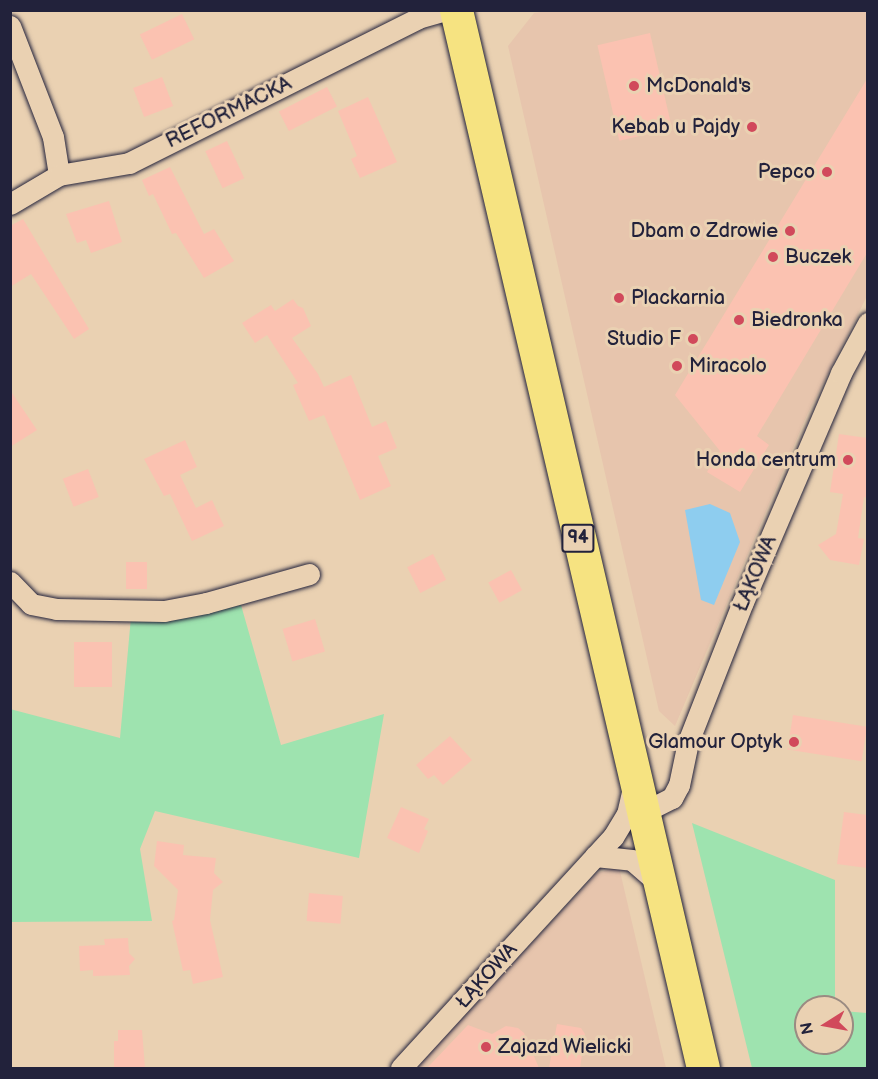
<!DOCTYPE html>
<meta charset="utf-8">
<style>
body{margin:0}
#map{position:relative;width:878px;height:1079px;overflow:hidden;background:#ead1b2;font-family:"Balsamiq Sans",sans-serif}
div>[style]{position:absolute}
.built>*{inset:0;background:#e7c5ad}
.green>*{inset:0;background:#9ee3af}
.water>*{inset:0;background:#8ecdef}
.building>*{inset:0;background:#fbc2b1;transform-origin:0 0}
.roads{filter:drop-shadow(0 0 2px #22223b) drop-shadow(0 0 2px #22223b)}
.street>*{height:21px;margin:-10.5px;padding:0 10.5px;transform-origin:10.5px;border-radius:10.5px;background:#ead1b2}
.primary>*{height:33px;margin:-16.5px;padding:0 16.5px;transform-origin:16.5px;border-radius:16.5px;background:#f6e381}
.dots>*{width:16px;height:16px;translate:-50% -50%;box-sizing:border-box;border:3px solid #ead1b2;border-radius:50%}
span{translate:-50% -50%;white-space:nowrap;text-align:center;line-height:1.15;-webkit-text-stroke:6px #ead1b2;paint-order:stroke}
.shield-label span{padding:2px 4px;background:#ead1b2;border:2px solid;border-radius:4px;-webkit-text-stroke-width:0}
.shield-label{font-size:18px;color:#22223b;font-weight:700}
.poi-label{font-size:20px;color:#22223b}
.left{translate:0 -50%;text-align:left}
.right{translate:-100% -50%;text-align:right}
.street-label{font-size:20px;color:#22223b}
.frame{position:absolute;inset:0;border:12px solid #22223b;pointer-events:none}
.north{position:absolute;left:794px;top:995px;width:60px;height:60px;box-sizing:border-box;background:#ead1b2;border:2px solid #9a8b82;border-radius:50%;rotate:259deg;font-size:16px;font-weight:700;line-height:24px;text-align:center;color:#22223b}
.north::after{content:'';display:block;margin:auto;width:21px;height:27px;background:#d1495b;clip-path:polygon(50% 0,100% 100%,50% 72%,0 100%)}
</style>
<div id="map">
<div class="built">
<div style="clip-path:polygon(548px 11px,867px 11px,867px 296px,807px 415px,675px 726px,659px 711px,508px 46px,534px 13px)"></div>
<div style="clip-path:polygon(619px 867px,666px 1068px,415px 1068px,597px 873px)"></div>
</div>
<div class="green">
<div style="clip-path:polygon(241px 605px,281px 745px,384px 714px,359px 858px,155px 811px,140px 849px,152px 921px,11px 922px,10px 709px,120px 738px,131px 617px,188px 616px)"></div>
<div style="clip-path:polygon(692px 823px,835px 880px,835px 1007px,806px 1007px,806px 1043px,842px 1043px,842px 1011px,867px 1013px,867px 1068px,752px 1068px)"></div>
</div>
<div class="water">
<div style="clip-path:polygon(710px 504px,730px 513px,740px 542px,714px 605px,701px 600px,685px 510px)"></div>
</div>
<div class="building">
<div style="left:182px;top:14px;width:28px;height:47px;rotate:64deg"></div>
<div style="left:650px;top:33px;width:98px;height:54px;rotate:77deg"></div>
<div style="left:162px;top:77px;width:31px;height:31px;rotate:69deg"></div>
<div style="clip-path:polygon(867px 79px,867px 253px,757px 436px,769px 445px,740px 492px,707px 472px,720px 451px,675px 395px)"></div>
<div style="left:327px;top:87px;width:22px;height:54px;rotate:63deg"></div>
<div style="clip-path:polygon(368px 97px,397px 162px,360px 178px,351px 159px,357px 156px,338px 111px)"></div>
<div style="left:227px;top:141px;width:41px;height:24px;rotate:65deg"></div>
<div style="clip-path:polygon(170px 167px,204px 234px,214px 229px,234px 261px,204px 278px,176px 233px,172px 234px,153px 194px,149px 196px,142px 180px)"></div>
<div style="clip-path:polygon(109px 201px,122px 242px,91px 253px,86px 240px,77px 243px,66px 214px)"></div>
<div style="clip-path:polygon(23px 219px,89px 329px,74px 339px,31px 274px,10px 287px,10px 226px)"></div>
<div style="clip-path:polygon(293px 299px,298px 306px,303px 308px,311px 326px,292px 338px,318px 374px,324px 387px,351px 375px,372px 427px,386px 421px,397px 448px,378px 456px,391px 486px,360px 500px,324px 415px,309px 421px,293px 385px,298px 383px,267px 335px,255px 343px,242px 323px,271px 305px,275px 311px)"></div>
<div style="clip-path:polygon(10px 390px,37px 430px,10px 447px)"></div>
<div style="clip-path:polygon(839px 434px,867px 438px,867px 498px,864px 497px,858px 538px,864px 539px,859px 565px,830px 560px,818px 545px,836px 534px,843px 494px,830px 492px)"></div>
<div style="clip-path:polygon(185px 440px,197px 467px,180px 475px,196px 508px,212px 500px,224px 526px,192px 541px,170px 494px,164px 496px,144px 459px)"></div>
<div style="left:88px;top:469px;width:30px;height:27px;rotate:69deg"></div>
<div style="left:433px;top:554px;width:29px;height:29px;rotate:63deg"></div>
<div style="left:126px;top:562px;width:21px;height:27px"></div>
<div style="left:511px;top:570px;width:23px;height:26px;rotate:61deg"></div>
<div style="left:315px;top:619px;width:34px;height:34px;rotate:73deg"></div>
<div style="left:74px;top:642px;width:38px;height:45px"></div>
<div style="left:793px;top:715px;width:75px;height:35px;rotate:9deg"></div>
<div style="clip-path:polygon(450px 736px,472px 760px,443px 785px,434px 775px,428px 779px,416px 765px)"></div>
<div style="clip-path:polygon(401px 807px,429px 819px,424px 829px,428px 831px,419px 853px,387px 838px)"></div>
<div style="clip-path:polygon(844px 812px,867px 815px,867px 868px,837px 864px)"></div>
<div style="clip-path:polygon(157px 841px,184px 845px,183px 855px,216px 858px,214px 873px,223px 882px,213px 890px,210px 920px,223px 977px,193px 984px,190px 970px,183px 971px,172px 921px,174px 920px,178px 890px,154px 866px)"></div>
<div style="left:309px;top:893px;width:34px;height:28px;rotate:5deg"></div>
<div style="clip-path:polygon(128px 938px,129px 953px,135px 959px,129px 966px,130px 975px,93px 976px,93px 970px,80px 971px,79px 946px,105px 945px,104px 939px)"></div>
<div style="clip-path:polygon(557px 1024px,581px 1028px,585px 1034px,580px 1068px,549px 1068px)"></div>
<div style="clip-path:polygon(468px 1025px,492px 1034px,506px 1026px,518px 1028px,524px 1033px,539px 1068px,427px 1068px)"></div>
<div style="clip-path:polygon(118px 1030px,142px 1030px,145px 1068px,114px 1068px,114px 1041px,118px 1041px)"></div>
</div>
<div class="roads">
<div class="street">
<div style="left:10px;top:26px;width:119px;rotate:68.8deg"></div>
<div style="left:53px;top:137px;width:38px;rotate:81deg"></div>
<div style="left:10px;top:204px;width:57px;rotate:-30.6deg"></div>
<div style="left:59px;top:175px;width:71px;rotate:-9.7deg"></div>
<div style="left:129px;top:163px;width:323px;rotate:-26.6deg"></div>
<div style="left:418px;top:18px;width:29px;rotate:-16deg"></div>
<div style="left:10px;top:582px;width:30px;rotate:46deg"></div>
<div style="left:31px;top:604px;width:25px;rotate:11deg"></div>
<div style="left:56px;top:609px;width:108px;rotate:1.1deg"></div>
<div style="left:164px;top:611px;width:43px;rotate:-10.8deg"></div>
<div style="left:206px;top:603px;width:107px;rotate:-15.7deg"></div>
<div style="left:642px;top:813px;width:34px;rotate:-27deg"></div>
<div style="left:672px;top:798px;width:15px;rotate:-62deg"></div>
<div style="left:679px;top:785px;width:44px;rotate:-78.2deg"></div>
<div style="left:688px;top:742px;width:150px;rotate:-68.6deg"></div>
<div style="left:743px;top:602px;width:249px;rotate:-66.8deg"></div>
<div style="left:841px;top:373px;width:57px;rotate:-61.6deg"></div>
<div style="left:595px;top:856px;width:37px;rotate:6deg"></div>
<div style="left:632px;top:860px;width:35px;rotate:41deg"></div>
<div style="left:401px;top:1068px;width:314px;rotate:-47.5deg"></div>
<div style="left:613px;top:837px;width:27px;rotate:-59deg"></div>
<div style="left:627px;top:814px;width:27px;rotate:-77deg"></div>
</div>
<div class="primary">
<div style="left:456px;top:10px;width:1086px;rotate:76.86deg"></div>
</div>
</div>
<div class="dots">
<div style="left:634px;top:86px;background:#d1495b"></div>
<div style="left:752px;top:127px;background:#d1495b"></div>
<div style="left:827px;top:172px;background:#d1495b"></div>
<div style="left:790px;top:231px;background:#d1495b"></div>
<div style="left:773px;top:257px;background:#d1495b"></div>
<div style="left:619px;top:298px;background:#d1495b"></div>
<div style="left:739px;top:320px;background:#d1495b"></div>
<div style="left:693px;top:339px;background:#d1495b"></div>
<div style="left:677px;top:366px;background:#d1495b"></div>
<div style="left:848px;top:460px;background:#d1495b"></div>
<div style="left:794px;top:742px;background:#d1495b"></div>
<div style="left:486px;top:1047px;background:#d1495b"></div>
</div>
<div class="shield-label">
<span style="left:578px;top:538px">94</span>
</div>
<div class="poi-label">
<span class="left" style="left:646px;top:86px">McDonald's</span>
<span class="right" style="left:740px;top:127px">Kebab u Pajdy</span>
<span class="right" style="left:815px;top:172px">Pepco</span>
<span class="right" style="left:778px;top:231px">Dbam o Zdrowie</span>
<span class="left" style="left:785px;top:257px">Buczek</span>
<span class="left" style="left:631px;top:298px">Plackarnia</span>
<span class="left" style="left:751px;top:320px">Biedronka</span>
<span class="right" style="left:681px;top:339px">Studio F</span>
<span class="left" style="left:689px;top:366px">Miracolo</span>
<span class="right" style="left:836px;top:460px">Honda centrum</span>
<span class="right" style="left:782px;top:742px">Glamour Optyk</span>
<span class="left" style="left:498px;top:1047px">Zajazd Wielicki</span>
</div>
<div class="street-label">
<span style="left:229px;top:113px;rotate:-26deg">REFORMACKA</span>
<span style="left:756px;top:574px;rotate:-67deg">ŁĄKOWA</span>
<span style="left:487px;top:976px;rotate:-48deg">ŁĄKOWA</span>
</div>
<div class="frame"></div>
<div class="north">N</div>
</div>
